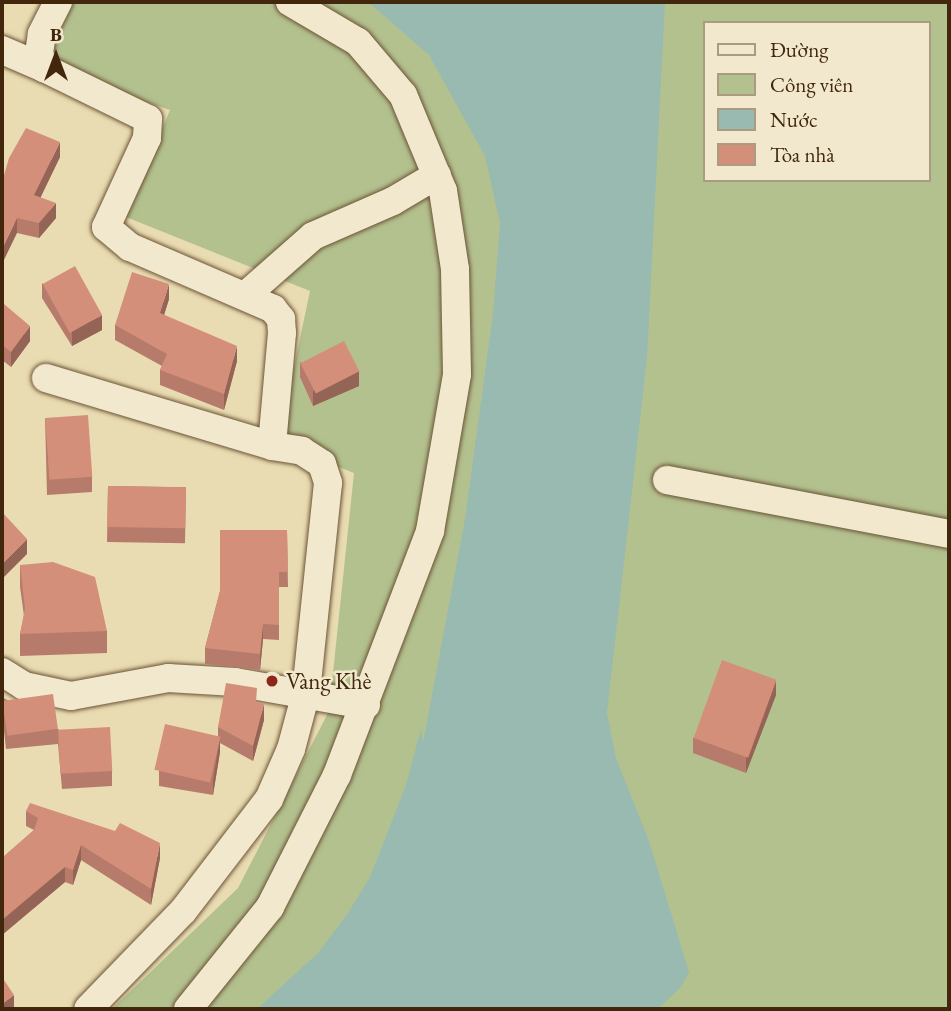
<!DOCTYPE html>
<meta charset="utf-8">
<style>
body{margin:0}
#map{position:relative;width:951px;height:1011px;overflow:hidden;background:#eadcb2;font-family:"EB Garamond",serif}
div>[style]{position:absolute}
.green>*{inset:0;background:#b3c18f}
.water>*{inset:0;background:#98bab1}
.roads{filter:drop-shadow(0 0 2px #6c5436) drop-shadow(0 0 2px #6c5436)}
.street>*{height:28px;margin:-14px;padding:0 14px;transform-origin:14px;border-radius:14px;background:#f1e8cd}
.wall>*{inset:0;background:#b67b6a;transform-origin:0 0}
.shaded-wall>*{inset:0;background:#946456}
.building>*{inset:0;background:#d48f7b;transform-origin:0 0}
.dots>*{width:19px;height:19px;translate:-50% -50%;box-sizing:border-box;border:4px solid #f1e8cd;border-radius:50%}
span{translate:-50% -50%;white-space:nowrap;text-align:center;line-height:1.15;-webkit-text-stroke:5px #f1e8cd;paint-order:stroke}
.poi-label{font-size:23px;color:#42270d}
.left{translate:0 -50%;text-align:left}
.frame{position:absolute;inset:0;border:4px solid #42270d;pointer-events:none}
.legend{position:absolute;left:703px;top:21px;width:228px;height:161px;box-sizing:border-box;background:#f1e8cd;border:2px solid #ab9b80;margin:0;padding:9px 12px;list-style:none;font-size:21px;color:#42270d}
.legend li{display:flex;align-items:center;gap:14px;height:35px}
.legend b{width:35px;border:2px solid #ab9b80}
.north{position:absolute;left:21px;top:21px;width:70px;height:70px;-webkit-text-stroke:5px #f1e8cd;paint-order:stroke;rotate:0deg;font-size:19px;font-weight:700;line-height:28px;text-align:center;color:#42270d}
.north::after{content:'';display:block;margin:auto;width:24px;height:32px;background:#42270d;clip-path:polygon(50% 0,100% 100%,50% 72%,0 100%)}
</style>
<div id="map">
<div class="green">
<div style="clip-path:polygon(evenodd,74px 2px,949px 2px,949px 1009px,112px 1009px,238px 888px,329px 711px,354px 473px,278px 443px,310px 291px,126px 217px,170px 110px,41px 66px,74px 2px,704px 23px,928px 23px,928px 180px,704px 180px,704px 23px)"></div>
</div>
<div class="water">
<div style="clip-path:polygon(368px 2px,665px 2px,647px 358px,607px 713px,616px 758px,649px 841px,689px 972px,681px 987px,658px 1009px,257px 1009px,319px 952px,348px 913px,370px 877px,406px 785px,421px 729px,423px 743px,465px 519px,493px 314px,500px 223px,485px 156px,429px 55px)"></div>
</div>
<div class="roads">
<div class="street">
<div style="left:58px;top:2px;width:36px;rotate:117deg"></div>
<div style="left:42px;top:34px;width:19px;rotate:99deg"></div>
<div style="left:39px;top:53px;width:16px;rotate:72deg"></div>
<div style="left:44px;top:68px;width:116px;rotate:26.1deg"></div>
<div style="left:148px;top:119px;width:19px;rotate:93deg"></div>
<div style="left:147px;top:138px;width:98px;rotate:114.7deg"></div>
<div style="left:106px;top:227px;width:31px;rotate:40deg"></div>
<div style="left:130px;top:247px;width:156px;rotate:23.4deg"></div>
<div style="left:273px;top:309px;width:13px;rotate:51deg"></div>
<div style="left:281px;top:319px;width:14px;rotate:86deg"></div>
<div style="left:282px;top:333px;width:113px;rotate:95.1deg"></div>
<div style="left:272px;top:446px;width:30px;rotate:9deg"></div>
<div style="left:302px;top:451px;width:24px;rotate:33deg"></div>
<div style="left:322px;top:464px;width:20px;rotate:72deg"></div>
<div style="left:328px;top:483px;width:211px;rotate:96deg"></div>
<div style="left:306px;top:693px;width:58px;rotate:105deg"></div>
<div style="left:291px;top:749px;width:55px;rotate:113.7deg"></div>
<div style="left:269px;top:799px;width:141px;rotate:127.5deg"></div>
<div style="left:183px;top:911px;width:136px;rotate:134.1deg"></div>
<div style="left:2px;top:50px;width:46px;rotate:23.2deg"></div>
<div style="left:246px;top:295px;width:89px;rotate:-41.4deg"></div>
<div style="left:313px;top:236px;width:87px;rotate:-23.6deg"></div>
<div style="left:393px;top:201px;width:51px;rotate:-30.6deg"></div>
<div style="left:46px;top:378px;width:236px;rotate:16.7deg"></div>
<div style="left:667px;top:480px;width:287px;rotate:10.8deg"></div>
<div style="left:2px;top:672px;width:26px;rotate:32deg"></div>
<div style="left:24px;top:686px;width:48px;rotate:12deg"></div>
<div style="left:71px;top:696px;width:99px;rotate:-10.5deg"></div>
<div style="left:168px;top:678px;width:67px;rotate:3.4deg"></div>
<div style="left:235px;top:682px;width:133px;rotate:10deg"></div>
<div style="left:188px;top:1009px;width:131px;rotate:-51.2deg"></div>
<div style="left:270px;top:907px;width:148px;rotate:-63.1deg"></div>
<div style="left:337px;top:775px;width:261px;rotate:-69.1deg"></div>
<div style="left:430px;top:531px;width:159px;rotate:-80.2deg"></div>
<div style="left:457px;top:374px;width:105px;rotate:-91.1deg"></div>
<div style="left:455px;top:269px;width:79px;rotate:-98.7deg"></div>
<div style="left:443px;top:191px;width:104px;rotate:-112.6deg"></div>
<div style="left:403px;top:95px;width:70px;rotate:-130.3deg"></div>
<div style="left:358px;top:42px;width:79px;rotate:-149.5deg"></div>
</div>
</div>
<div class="wall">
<div style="clip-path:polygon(60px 157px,40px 198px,56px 218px,39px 238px,17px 233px,2px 182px)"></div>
<div style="clip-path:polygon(42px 283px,102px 330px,72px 346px,42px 298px)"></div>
<div style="clip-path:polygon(169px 299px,164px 315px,237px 361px,224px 410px,160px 385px,160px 370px,162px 366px,115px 340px,115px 325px)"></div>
<div style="clip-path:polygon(2px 305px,30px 341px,11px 367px,2px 360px)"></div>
<div style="clip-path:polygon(300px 362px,359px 386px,313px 406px,300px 377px)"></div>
<div style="clip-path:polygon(45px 418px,92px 477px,92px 492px,47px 495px)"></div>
<div style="left:108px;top:486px;width:78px;height:56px;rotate:1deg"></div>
<div style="clip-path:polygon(287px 530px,288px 587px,279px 587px,279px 640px,263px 639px,260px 670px,205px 664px,205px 648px,220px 591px)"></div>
<div style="clip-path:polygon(20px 565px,107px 631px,107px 653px,20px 656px,20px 634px,24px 616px,20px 587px)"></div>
<div style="clip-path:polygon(776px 695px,746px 773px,693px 753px,693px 738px)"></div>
<div style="clip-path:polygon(2px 697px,58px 729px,112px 771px,112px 786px,62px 789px,58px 744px,6px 749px,2px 712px)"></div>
<div style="clip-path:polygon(257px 703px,264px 720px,253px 761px,220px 743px,220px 752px,213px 795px,159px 786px,159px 771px,218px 736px,218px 727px)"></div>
<div style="clip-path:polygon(26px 811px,160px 858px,151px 905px,81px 860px,73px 885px,65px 882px,2px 935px,2px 858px,34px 830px,26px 826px)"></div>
</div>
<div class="shaded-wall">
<div style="clip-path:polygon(60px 142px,60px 157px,34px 211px,34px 195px)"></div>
<div style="clip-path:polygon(56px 203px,56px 218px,39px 238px,39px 223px)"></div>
<div style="clip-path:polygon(17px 218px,17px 233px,2px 264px,2px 249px)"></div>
<div style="clip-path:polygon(169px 284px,169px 299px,160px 328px,160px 313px)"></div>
<div style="clip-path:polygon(102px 315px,102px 330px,72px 346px,72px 331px)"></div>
<div style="clip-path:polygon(30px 326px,30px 341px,11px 367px,11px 352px)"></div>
<div style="clip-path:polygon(237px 346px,237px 361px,224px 410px,224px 394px)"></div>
<div style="clip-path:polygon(359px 371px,359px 386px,313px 406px,313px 391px)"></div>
<div style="clip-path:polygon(27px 539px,27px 554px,2px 579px,2px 564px)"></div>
<div style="clip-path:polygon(263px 624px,263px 639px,260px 670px,260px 654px)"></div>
<div style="clip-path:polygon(776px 680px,776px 695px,746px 773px,746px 758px)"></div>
<div style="clip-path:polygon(264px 704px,264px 720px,253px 761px,253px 746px)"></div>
<div style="clip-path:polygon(220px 737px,220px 752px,213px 795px,213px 780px)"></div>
<div style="clip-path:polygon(160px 843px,160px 858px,151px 905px,151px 889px)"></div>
<div style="clip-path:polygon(81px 845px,81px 860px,73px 885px,73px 870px)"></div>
<div style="clip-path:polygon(65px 867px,65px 882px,2px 935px,2px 920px)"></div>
<div style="clip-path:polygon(14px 995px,14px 1009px,2px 1009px,2px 1004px)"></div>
</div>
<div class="building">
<div style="clip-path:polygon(26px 128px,60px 142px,34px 195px,56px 203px,39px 223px,17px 218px,2px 249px,2px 182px,9px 158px)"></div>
<div style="left:75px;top:266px;width:56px;height:37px;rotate:61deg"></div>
<div style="clip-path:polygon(132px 272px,169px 284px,160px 313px,237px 346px,224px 394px,160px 370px,167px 354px,115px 325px)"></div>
<div style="clip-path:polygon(4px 304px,30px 326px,11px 352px,2px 345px,2px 305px)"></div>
<div style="left:344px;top:341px;width:34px;height:49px;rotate:63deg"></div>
<div style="left:88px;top:415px;width:62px;height:43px;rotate:86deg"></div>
<div style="left:108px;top:486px;width:78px;height:41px;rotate:1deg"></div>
<div style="clip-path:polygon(2px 512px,27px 539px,2px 564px)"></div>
<div style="clip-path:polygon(220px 530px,287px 530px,288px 572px,279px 572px,279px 625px,263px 624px,260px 654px,205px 648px,220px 591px)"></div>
<div style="clip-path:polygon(53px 562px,95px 577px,107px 631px,20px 634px,25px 608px,20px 565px)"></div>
<div style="left:722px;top:660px;width:58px;height:83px;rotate:20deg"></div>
<div style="clip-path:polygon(226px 683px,257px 688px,256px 702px,264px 704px,253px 746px,218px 727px)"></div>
<div style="left:53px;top:694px;width:35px;height:51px;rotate:82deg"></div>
<div style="left:165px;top:724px;width:57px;height:47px;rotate:13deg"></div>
<div style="left:110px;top:727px;width:44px;height:52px;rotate:87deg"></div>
<div style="clip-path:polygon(30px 803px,115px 831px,120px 823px,160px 843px,151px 889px,81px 845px,73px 870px,65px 867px,2px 920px,2px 858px,34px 830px,38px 818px,26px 811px)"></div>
<div style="clip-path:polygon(2px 977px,14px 995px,2px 1004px)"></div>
</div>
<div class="dots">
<div style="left:272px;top:681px;background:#8f2418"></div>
</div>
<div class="poi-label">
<span class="left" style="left:286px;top:681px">Vàng Khè</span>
</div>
<div class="frame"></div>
<ul class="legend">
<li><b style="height:9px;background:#f1e8cd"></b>Đường</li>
<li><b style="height:19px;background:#b3c18f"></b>Công viên</li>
<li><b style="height:19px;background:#98bab1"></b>Nước</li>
<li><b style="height:19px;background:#d48f7b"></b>Tòa nhà</li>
</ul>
<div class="north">B</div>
</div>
